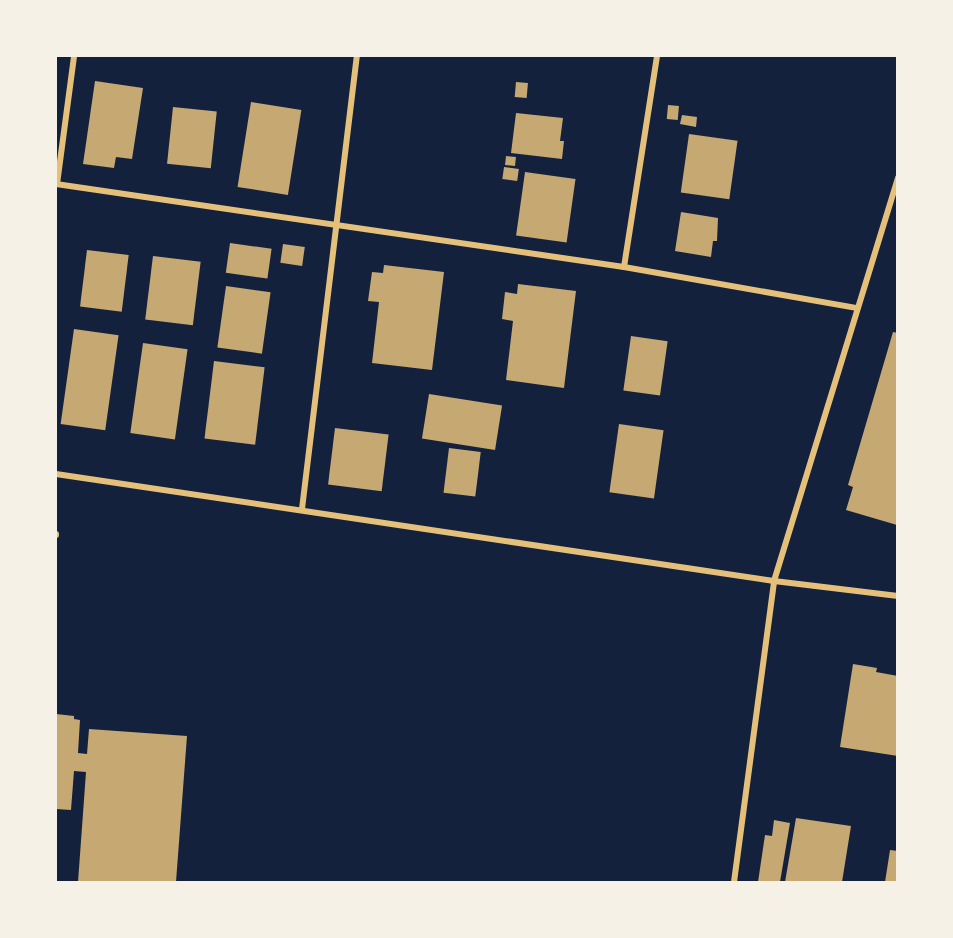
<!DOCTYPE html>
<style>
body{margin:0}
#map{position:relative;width:953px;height:938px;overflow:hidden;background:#14213d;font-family:"Titillium Web",sans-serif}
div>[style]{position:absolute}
.building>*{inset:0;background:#c6a872;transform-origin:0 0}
.minor>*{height:6px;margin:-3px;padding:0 3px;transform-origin:3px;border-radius:3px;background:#e5c07b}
span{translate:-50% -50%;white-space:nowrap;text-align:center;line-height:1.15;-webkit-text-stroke:6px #f6f1e7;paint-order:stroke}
.frame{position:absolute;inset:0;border:57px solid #f6f1e7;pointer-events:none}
</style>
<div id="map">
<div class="building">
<div style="clip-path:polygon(95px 81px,143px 88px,132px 159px,116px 157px,114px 168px,83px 164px)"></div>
<div style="left:516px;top:82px;width:12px;height:15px;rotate:5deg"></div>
<div style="left:251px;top:102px;width:51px;height:86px;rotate:9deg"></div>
<div style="left:668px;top:105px;width:11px;height:14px;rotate:5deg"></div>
<div style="left:173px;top:107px;width:44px;height:57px;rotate:6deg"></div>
<div style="clip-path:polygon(516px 113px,563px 118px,560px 141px,564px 141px,562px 159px,511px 153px)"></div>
<div style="clip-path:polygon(682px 115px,697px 117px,696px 127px,680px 124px)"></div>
<div style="left:689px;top:134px;width:49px;height:59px;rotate:8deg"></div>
<div style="left:506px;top:156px;width:10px;height:9px;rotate:6deg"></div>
<div style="left:504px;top:167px;width:15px;height:12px;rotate:8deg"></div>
<div style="left:525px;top:172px;width:51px;height:64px;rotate:8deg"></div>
<div style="clip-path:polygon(681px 212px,718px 218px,717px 241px,713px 241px,711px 257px,675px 251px)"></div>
<div style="left:230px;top:243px;width:42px;height:30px;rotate:8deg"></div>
<div style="left:283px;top:244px;width:22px;height:19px;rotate:8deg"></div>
<div style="left:87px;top:250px;width:42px;height:57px;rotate:7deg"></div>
<div style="left:153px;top:256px;width:48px;height:64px;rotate:7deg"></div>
<div style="clip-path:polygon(384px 265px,444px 272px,432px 370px,372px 363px,379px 302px,368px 301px,372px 272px,383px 273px)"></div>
<div style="clip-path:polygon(518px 284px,576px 291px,564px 388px,506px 380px,513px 321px,502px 319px,505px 292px,517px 294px)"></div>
<div style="left:226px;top:286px;width:45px;height:62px;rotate:8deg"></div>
<div style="left:74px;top:329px;width:45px;height:96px;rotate:8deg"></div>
<div style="clip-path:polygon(893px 332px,898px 333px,897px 525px,846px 510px,853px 487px,848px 485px)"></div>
<div style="left:631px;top:336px;width:37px;height:55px;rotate:8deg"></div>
<div style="left:143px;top:343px;width:45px;height:91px;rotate:8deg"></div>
<div style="left:214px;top:361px;width:51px;height:78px;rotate:7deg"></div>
<div style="left:429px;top:394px;width:74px;height:45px;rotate:9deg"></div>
<div style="left:619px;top:424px;width:45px;height:69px;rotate:8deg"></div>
<div style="left:335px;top:428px;width:54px;height:57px;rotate:7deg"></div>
<div style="left:449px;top:448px;width:32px;height:45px;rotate:7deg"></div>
<div style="clip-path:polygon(853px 664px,877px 668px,876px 672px,898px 676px,898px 756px,840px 747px)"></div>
<div style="clip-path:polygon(56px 714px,74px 716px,74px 719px,80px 720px,78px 753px,87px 754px,89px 729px,187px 736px,176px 882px,78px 882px,86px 772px,74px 771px,71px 810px,56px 809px)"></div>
<div style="clip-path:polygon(796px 818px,851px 826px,842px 882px,785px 882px)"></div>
<div style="clip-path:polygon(774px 820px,790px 823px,780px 882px,758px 882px,765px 835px,772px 836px)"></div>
<div style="clip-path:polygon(890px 850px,898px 851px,898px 882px,885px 882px)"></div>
</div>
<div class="minor">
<div style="left:56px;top:184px;width:574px;rotate:8.31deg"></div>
<div style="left:624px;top:267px;width:237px;rotate:10deg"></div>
<div style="left:57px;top:184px;width:129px;rotate:-82.4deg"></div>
<div style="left:624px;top:267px;width:214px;rotate:-81.1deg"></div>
<div style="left:56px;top:474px;width:726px;rotate:8.48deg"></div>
<div style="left:774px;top:581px;width:125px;rotate:6.9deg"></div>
<div style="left:302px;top:509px;width:456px;rotate:-83.1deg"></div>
<div style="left:56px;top:534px;width:1px;rotate:90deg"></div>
<div style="left:734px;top:882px;width:304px;rotate:-82.4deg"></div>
<div style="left:774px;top:581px;width:422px;rotate:-72.9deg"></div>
</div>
<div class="frame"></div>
</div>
